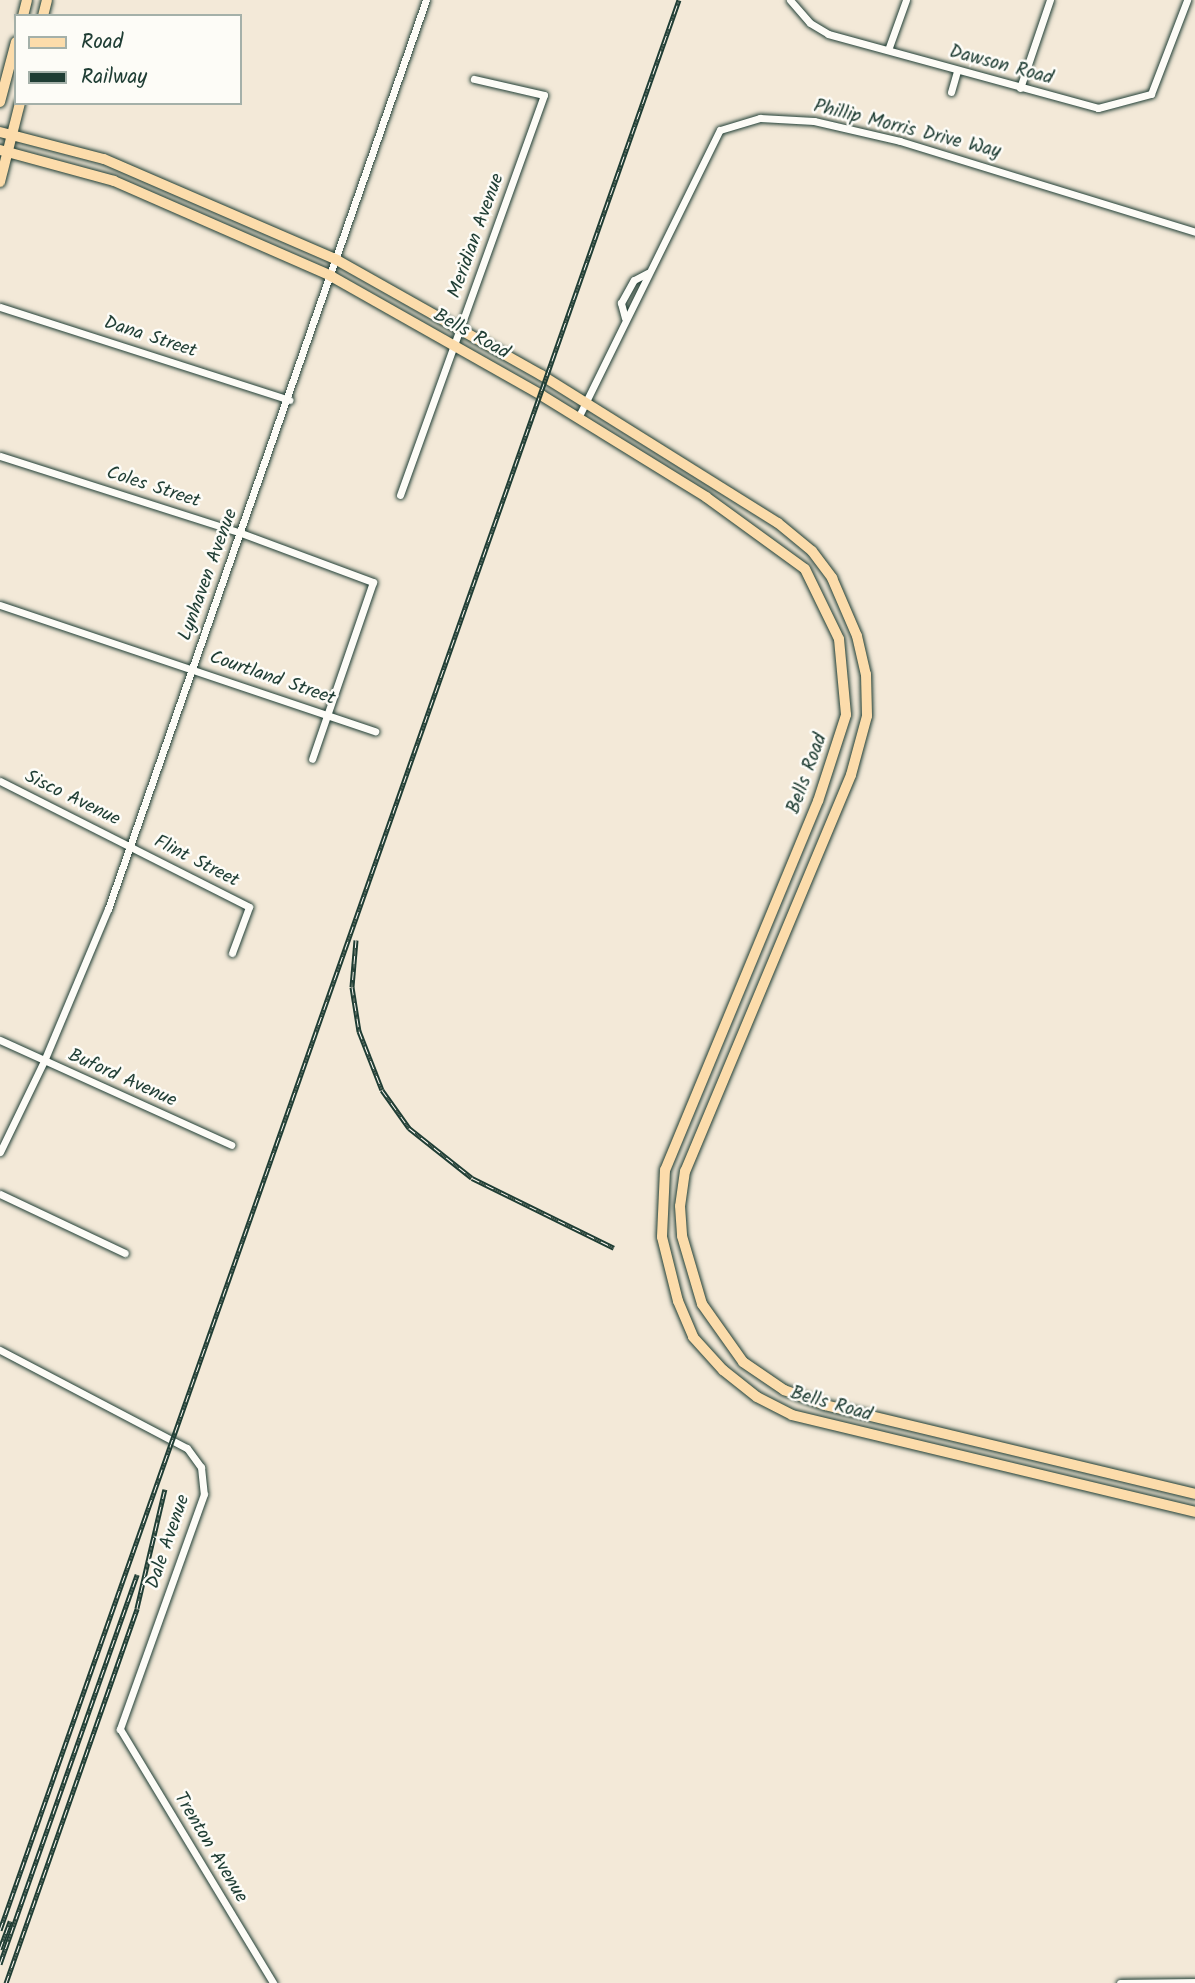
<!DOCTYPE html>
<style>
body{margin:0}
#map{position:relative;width:1195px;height:1983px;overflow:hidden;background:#f3e9d8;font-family:Kalam,sans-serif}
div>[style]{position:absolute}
.roads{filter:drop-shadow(0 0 2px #1f3d34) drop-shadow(0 0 2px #1f3d34)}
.street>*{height:7px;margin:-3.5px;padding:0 3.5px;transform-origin:3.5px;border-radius:3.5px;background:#fdfcf7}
.primary>*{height:10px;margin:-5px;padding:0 5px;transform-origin:5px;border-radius:5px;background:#fcdcab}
.rail>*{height:5px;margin-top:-2.5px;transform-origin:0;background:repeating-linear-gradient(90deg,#fdfcf7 0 8px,#1f3d34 0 16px);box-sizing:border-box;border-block:2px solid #1f3d34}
span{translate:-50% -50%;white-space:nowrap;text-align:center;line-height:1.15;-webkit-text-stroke:5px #fdfcf7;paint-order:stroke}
.street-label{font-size:19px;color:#1f3d34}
.legend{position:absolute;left:14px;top:14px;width:228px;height:91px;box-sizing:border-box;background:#fdfcf7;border:2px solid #a4b0a9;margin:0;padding:9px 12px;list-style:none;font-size:21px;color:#1f3d34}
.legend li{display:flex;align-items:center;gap:14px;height:35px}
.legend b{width:35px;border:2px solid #a4b0a9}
</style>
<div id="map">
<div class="roads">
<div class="street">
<div style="left:790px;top:0;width:30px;rotate:49deg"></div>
<div style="left:810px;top:23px;width:21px;rotate:31deg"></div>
<div style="left:828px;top:34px;width:280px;rotate:15.3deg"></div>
<div style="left:1098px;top:108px;width:55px;rotate:-14.8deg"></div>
<div style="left:1151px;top:94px;width:101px;rotate:-69deg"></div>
<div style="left:888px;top:50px;width:53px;rotate:-70.2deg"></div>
<div style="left:1020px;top:88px;width:93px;rotate:-71.2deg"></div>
<div style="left:951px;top:92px;width:22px;rotate:-74deg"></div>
<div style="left:0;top:307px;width:304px;rotate:17.8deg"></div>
<div style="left:625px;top:318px;width:16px;rotate:-105deg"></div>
<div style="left:621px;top:303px;width:26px;rotate:-61deg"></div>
<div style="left:634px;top:280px;width:16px;rotate:-27deg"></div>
<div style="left:578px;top:418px;width:321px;rotate:-63.8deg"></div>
<div style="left:720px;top:130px;width:42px;rotate:-16.7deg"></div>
<div style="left:760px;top:118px;width:54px;rotate:3.2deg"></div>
<div style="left:814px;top:121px;width:88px;rotate:13.1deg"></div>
<div style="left:900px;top:141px;width:309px;rotate:17.1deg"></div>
<div style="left:0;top:456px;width:253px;rotate:17.7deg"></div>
<div style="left:241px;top:533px;width:141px;rotate:20.4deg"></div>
<div style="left:373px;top:582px;width:187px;rotate:109deg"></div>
<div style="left:400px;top:495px;width:425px;rotate:-70.2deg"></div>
<div style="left:544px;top:95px;width:72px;rotate:-167.1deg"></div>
<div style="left:0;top:605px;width:396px;rotate:18.6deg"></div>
<div style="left:0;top:781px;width:279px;rotate:26.8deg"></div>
<div style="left:249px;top:907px;width:49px;rotate:110.3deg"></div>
<div style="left:0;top:1040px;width:254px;rotate:24.4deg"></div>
<div style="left:0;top:1152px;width:101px;rotate:-64.2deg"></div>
<div style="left:44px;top:1061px;width:165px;rotate:-67.2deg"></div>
<div style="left:108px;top:909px;width:963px;rotate:-70.72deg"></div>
<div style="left:0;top:1194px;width:138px;rotate:25.3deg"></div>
<div style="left:0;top:1350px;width:211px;rotate:27.7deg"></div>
<div style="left:187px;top:1448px;width:24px;rotate:54deg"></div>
<div style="left:201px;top:1467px;width:27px;rotate:84deg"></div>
<div style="left:204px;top:1494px;width:250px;rotate:109.7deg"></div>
<div style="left:120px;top:1729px;width:297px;rotate:58.9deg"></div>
<div style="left:1120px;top:1983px;width:75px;rotate:-0.8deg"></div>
</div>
<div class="primary">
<div style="left:23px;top:16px;width:16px;rotate:-76deg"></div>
<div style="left:43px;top:16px;width:16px;rotate:-76deg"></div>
<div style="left:0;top:102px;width:62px;rotate:-75.1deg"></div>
<div style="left:0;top:132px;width:107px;rotate:14.6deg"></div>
<div style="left:104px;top:159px;width:254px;rotate:23.4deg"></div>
<div style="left:337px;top:260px;width:234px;rotate:29.4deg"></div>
<div style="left:541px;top:375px;width:279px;rotate:32deg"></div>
<div style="left:778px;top:523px;width:44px;rotate:39.5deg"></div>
<div style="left:812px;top:551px;width:34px;rotate:53deg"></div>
<div style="left:832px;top:578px;width:63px;rotate:66.7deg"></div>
<div style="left:857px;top:636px;width:39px;rotate:77deg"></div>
<div style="left:866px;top:674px;width:42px;rotate:88.6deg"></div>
<div style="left:867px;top:716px;width:61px;rotate:105.2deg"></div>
<div style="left:851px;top:775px;width:429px;rotate:112.7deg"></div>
<div style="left:685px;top:1171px;width:35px;rotate:98deg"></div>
<div style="left:680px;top:1206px;width:30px;rotate:86deg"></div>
<div style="left:682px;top:1236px;width:71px;rotate:73.6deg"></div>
<div style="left:702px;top:1304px;width:71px;rotate:54.7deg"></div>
<div style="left:743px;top:1362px;width:50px;rotate:34.3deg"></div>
<div style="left:784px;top:1390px;width:44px;rotate:20.1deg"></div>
<div style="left:825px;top:1405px;width:381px;rotate:13.5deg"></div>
<div style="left:0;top:150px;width:118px;rotate:15.2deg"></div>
<div style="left:114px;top:181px;width:237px;rotate:23.6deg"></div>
<div style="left:331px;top:276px;width:241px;rotate:29.5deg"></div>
<div style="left:541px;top:395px;width:194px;rotate:31.7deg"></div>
<div style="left:706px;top:497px;width:122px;rotate:36deg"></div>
<div style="left:805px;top:569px;width:78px;rotate:64.1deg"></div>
<div style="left:839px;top:639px;width:76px;rotate:84.7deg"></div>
<div style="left:846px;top:715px;width:90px;rotate:108deg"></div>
<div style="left:818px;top:801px;width:399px;rotate:112.5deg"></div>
<div style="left:665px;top:1170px;width:67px;rotate:92.6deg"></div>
<div style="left:662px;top:1237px;width:66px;rotate:76deg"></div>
<div style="left:678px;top:1301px;width:39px;rotate:67deg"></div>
<div style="left:693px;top:1337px;width:45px;rotate:47.7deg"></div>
<div style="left:723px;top:1370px;width:43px;rotate:38.5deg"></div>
<div style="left:757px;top:1397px;width:39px;rotate:27deg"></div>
<div style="left:792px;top:1415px;width:415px;rotate:13.5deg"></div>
<div style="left:0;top:182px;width:81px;rotate:-75.8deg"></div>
</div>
</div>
<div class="rail">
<div style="left:356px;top:940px;width:47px;rotate:94.9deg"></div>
<div style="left:352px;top:987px;width:45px;rotate:81deg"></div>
<div style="left:359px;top:1031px;width:63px;rotate:68.7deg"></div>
<div style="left:382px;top:1090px;width:47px;rotate:54.6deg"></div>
<div style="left:409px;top:1128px;width:80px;rotate:38.4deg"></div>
<div style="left:472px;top:1178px;width:158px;rotate:26.2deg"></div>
<div style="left:0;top:1930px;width:2046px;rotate:-70.62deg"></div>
<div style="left:0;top:1949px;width:30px;rotate:-70deg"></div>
<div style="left:0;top:1964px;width:413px;rotate:-70.6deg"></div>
<div style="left:6px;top:1983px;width:397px;rotate:-70.7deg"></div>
<div style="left:137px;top:1608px;width:122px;rotate:-76.8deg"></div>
</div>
<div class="street-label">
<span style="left:1001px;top:66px;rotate:15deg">Dawson Road</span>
<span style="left:907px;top:130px;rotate:14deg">Phillip Morris Drive Way</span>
<span style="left:477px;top:236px;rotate:-70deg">Meridian Avenue</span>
<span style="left:471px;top:335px;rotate:29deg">Bells Road</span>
<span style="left:150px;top:338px;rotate:18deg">Dana Street</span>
<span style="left:153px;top:488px;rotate:18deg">Coles Street</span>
<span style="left:209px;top:575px;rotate:-70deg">Lynhaven Avenue</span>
<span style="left:272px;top:679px;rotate:19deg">Courtland Street</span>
<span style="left:808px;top:774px;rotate:-70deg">Bells Road</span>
<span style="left:72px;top:799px;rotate:26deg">Sisco Avenue</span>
<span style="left:196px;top:862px;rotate:27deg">Flint Street</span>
<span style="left:122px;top:1079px;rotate:24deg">Buford Avenue</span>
<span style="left:831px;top:1405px;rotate:16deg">Bells Road</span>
<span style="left:169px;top:1542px;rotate:-71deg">Dale Avenue</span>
<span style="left:210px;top:1848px;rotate:59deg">Trenton Avenue</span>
</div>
<ul class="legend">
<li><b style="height:9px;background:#fcdcab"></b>Road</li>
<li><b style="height:9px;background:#1f3d34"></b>Railway</li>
</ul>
</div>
